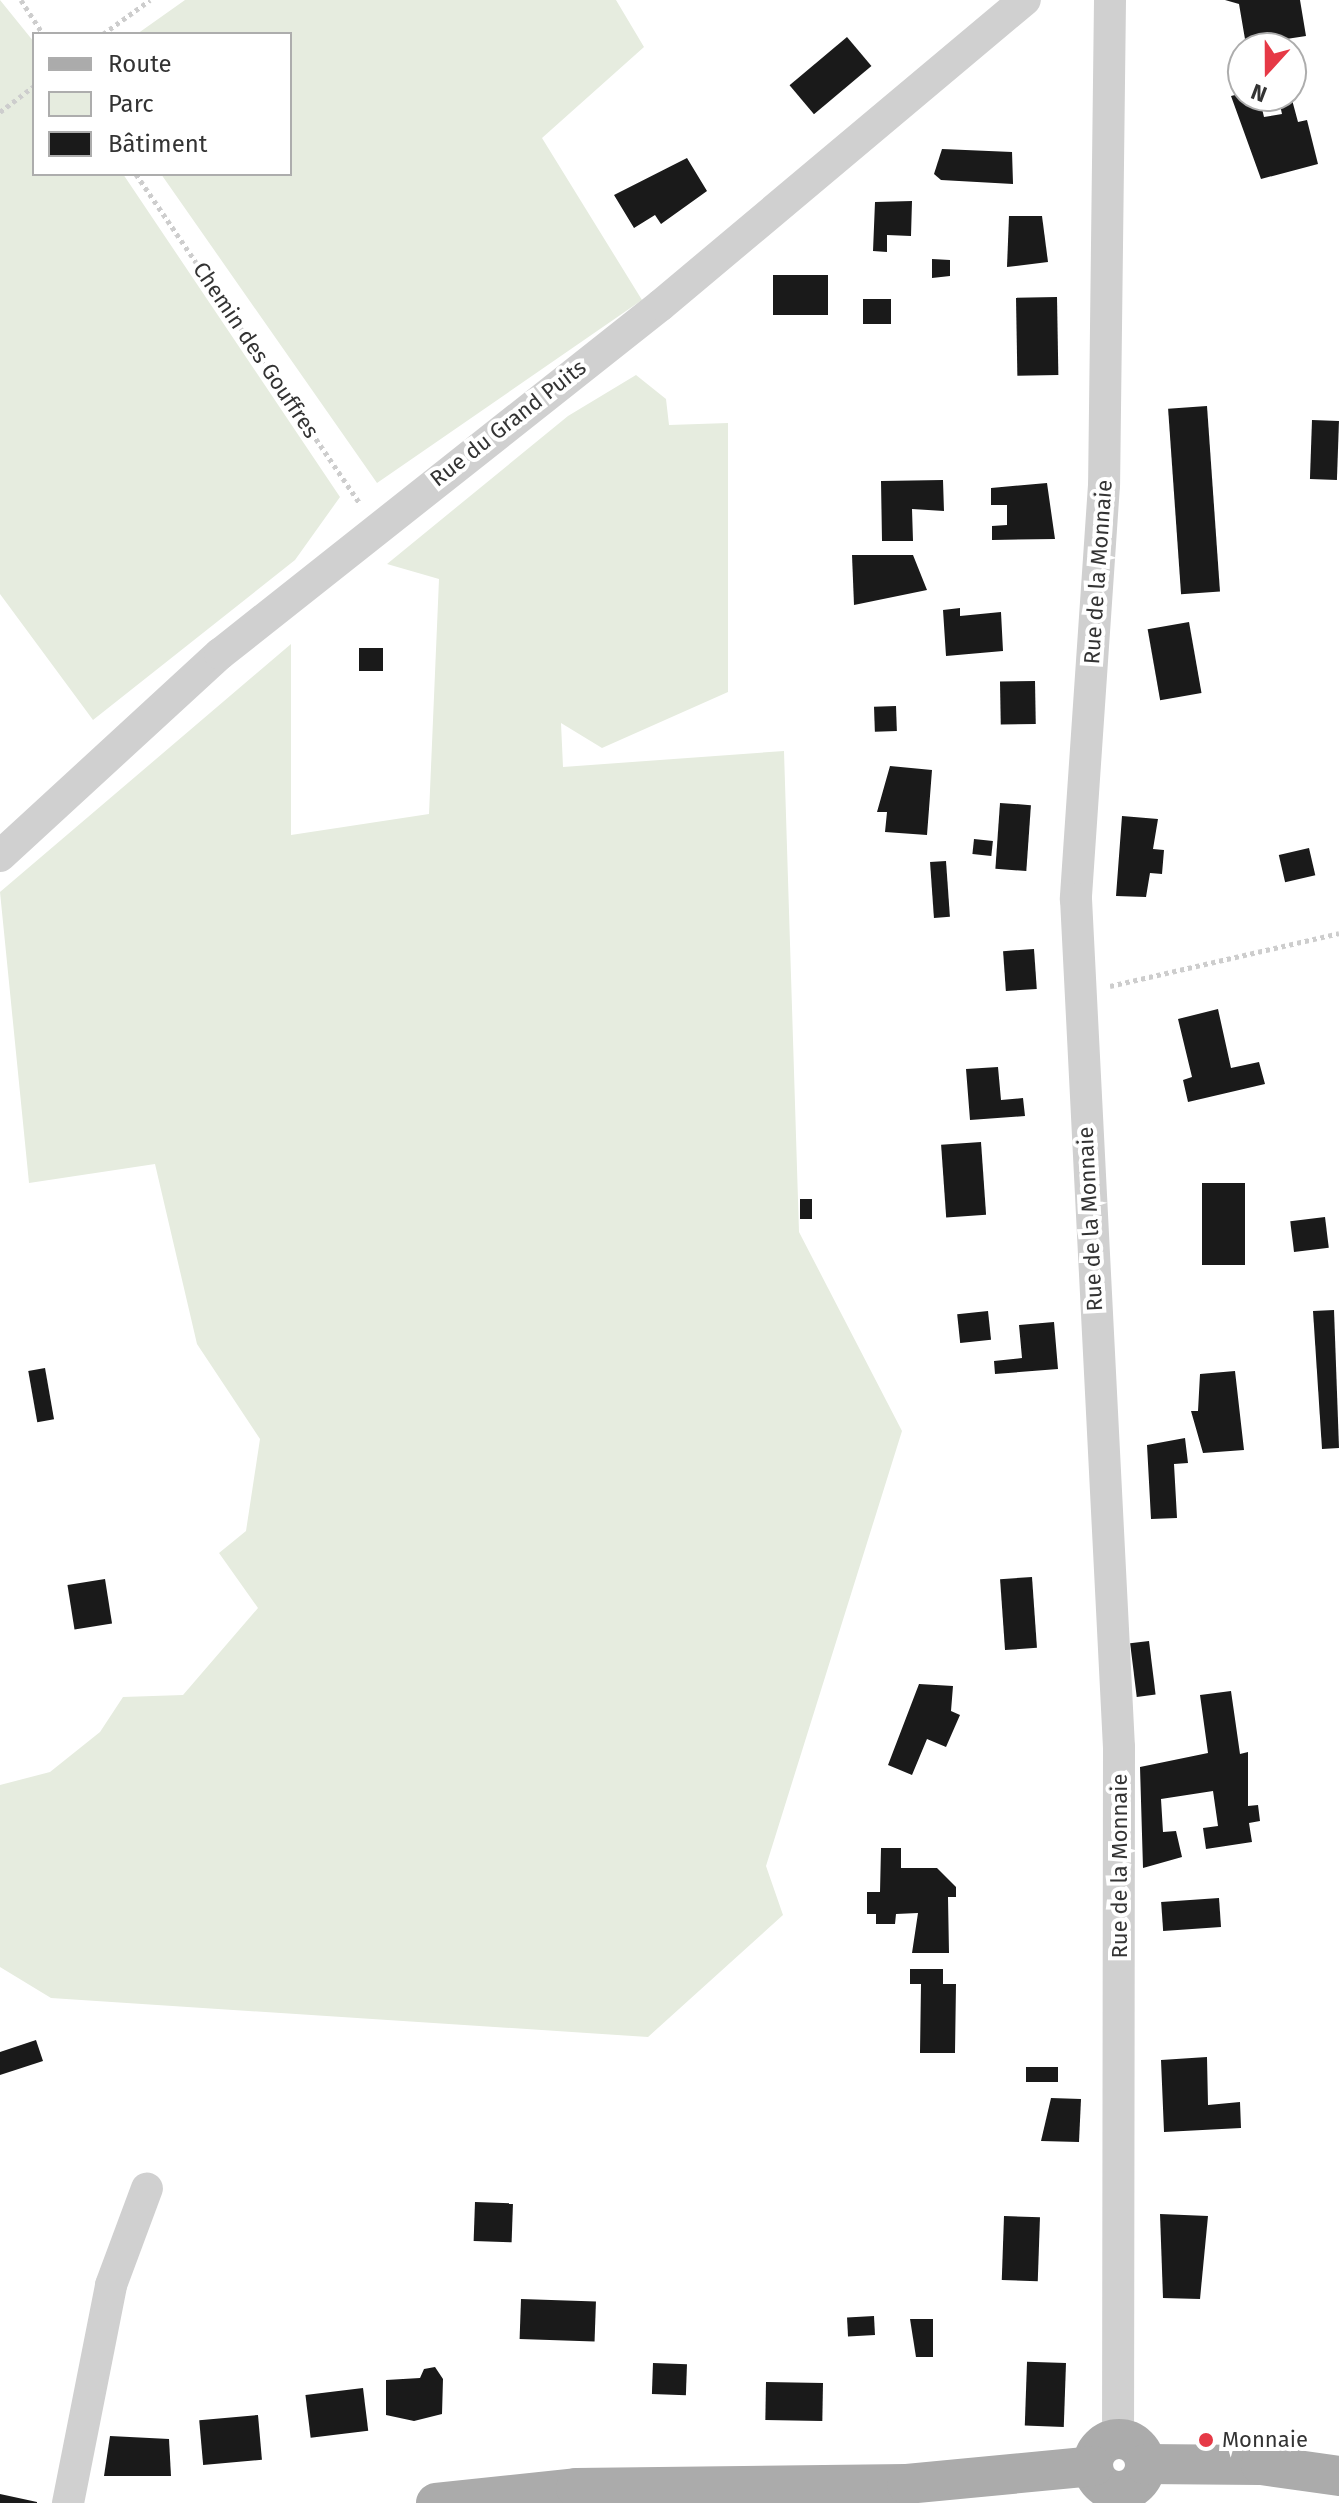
<!DOCTYPE html>
<meta charset="utf-8">
<style>
body{margin:0}
#map{position:relative;width:1339px;height:2503px;overflow:hidden;background:#fff;font-family:"Fira Sans",sans-serif}
div>[style]{position:absolute}
.green>*{inset:0;background:#e6ecdf}
.building>*{inset:0;background:#1a1a1a;transform-origin:0 0}
.path>*{height:5px;margin-top:-2.5px;transform-origin:0;background:repeating-linear-gradient(90deg,#cdcdcd 0 4px,transparent 0 8px)}
.minor>*{height:32px;margin:-16px;padding:0 16px;transform-origin:16px;border-radius:16px;background:#d0d0d0}
.major>*{height:40px;margin:-20px;padding:0 20px;transform-origin:20px;border-radius:20px;background:#ababab}
.major>.ring{margin:-20px;padding:0;box-sizing:content-box;background:none;border:40px solid #ababab;border-radius:50%}
.dots>*{width:22px;height:22px;translate:-50% -50%;box-sizing:border-box;border:4px solid #fff;border-radius:50%}
span{translate:-50% -50%;white-space:nowrap;text-align:center;line-height:1.15;-webkit-text-stroke:8px #fff;paint-order:stroke}
.street-label{font-size:22px;color:#333}
.poi-label{font-size:22px;color:#333}
.left{translate:0 -50%;text-align:left}
.legend{position:absolute;left:32px;top:32px;width:260px;height:144px;box-sizing:border-box;background:#fff;border:2px solid #adadad;margin:0;padding:10px 14px;list-style:none;font-size:24px;color:#333}
.legend li{display:flex;align-items:center;gap:16px;height:40px}
.legend b{width:40px;border:2px solid #adadad}
.north{position:absolute;left:1227px;top:32px;width:80px;height:80px;box-sizing:border-box;background:#fff;border:2px solid #adadad;border-radius:50%;rotate:201deg;font-size:22px;font-weight:700;line-height:32px;text-align:center;color:#333}
.north::after{content:'';display:block;margin:auto;width:28px;height:36px;background:#e63946;clip-path:polygon(50% 0,100% 100%,50% 72%,0 100%)}
</style>
<div id="map">
<div class="green">
<div style="clip-path:polygon(0 0,34px 42px,34px 174px,123px 174px,340px 497px,295px 560px,93px 720px,0 594px)"></div>
<div style="clip-path:polygon(185px 0,616px 0,644px 47px,542px 138px,642px 300px,377px 483px,161px 174px,290px 174px,290px 34px,137px 34px)"></div>
<div style="clip-path:polygon(636px 375px,666px 399px,669px 425px,728px 423px,728px 692px,602px 748px,561px 723px,563px 767px,784px 751px,799px 1232px,902px 1431px,766px 1866px,783px 1915px,648px 2037px,51px 1998px,0 1967px,0 1785px,50px 1772px,100px 1732px,123px 1697px,183px 1695px,258px 1608px,219px 1553px,246px 1531px,260px 1439px,197px 1344px,155px 1164px,29px 1183px,0 892px,291px 644px,291px 835px,429px 814px,439px 579px,387px 564px,568px 416px)"></div>
</div>
<div class="building">
<div style="clip-path:polygon(1225px 0,1300px 0,1306px 36px,1246px 45px,1239px 4px)"></div>
<div style="left:847px;top:37px;width:38px;height:75px;rotate:50deg"></div>
<div style="clip-path:polygon(1243px 93px,1259px 96px,1264px 117px,1282px 114px,1278px 96px,1291px 96px,1298px 122px,1307px 120px,1318px 164px,1261px 179px,1231px 96px)"></div>
<div style="clip-path:polygon(942px 149px,1012px 152px,1013px 184px,941px 180px,934px 174px)"></div>
<div style="clip-path:polygon(687px 158px,707px 191px,661px 224px,655px 215px,634px 228px,614px 195px)"></div>
<div style="clip-path:polygon(912px 201px,911px 236px,887px 235px,887px 252px,873px 251px,875px 202px)"></div>
<div style="clip-path:polygon(1009px 216px,1042px 216px,1048px 262px,1007px 267px)"></div>
<div style="clip-path:polygon(932px 259px,950px 260px,950px 276px,932px 278px)"></div>
<div style="left:773px;top:275px;width:55px;height:40px"></div>
<div style="left:1057px;top:297px;width:78px;height:41px;rotate:89deg"></div>
<div style="left:863px;top:299px;width:28px;height:25px"></div>
<div style="left:1207px;top:406px;width:186px;height:39px;rotate:86deg"></div>
<div style="left:1312px;top:420px;width:27px;height:59px;rotate:2deg"></div>
<div style="clip-path:polygon(943px 480px,944px 511px,912px 509px,913px 541px,882px 541px,881px 481px)"></div>
<div style="clip-path:polygon(1047px 483px,1055px 539px,992px 540px,992px 526px,1007px 525px,1007px 505px,991px 505px,991px 488px)"></div>
<div style="clip-path:polygon(852px 555px,913px 555px,927px 590px,854px 605px)"></div>
<div style="clip-path:polygon(960px 608px,960px 616px,1001px 612px,1003px 651px,946px 656px,943px 610px)"></div>
<div style="left:1189px;top:622px;width:72px;height:42px;rotate:80deg"></div>
<div style="left:359px;top:648px;width:24px;height:23px"></div>
<div style="left:1035px;top:681px;width:43px;height:35px;rotate:89deg"></div>
<div style="left:896px;top:706px;width:25px;height:22px;rotate:88deg"></div>
<div style="clip-path:polygon(890px 766px,932px 770px,927px 835px,885px 832px,887px 812px,877px 812px)"></div>
<div style="left:1000px;top:803px;width:31px;height:66px;rotate:4deg"></div>
<div style="clip-path:polygon(1122px 816px,1158px 819px,1153px 849px,1164px 850px,1162px 874px,1150px 873px,1146px 897px,1116px 896px)"></div>
<div style="left:974px;top:839px;width:19px;height:15px;rotate:6deg"></div>
<div style="left:1309px;top:848px;width:28px;height:31px;rotate:77deg"></div>
<div style="left:946px;top:861px;width:56px;height:16px;rotate:86deg"></div>
<div style="left:1034px;top:949px;width:40px;height:31px;rotate:86deg"></div>
<div style="clip-path:polygon(1218px 1009px,1231px 1068px,1259px 1062px,1265px 1084px,1188px 1102px,1183px 1080px,1192px 1077px,1178px 1019px)"></div>
<div style="clip-path:polygon(998px 1067px,1001px 1100px,1023px 1098px,1025px 1116px,970px 1120px,966px 1069px)"></div>
<div style="left:981px;top:1142px;width:73px;height:40px;rotate:86deg"></div>
<div style="left:1202px;top:1183px;width:43px;height:82px"></div>
<div style="left:800px;top:1199px;width:12px;height:20px"></div>
<div style="left:1325px;top:1217px;width:31px;height:35px;rotate:83deg"></div>
<div style="clip-path:polygon(1334px 1310px,1339px 1448px,1322px 1449px,1313px 1311px)"></div>
<div style="left:988px;top:1311px;width:29px;height:31px;rotate:84deg"></div>
<div style="clip-path:polygon(1054px 1322px,1058px 1369px,995px 1374px,994px 1361px,1022px 1358px,1019px 1325px)"></div>
<div style="left:45px;top:1368px;width:52px;height:17px;rotate:80deg"></div>
<div style="clip-path:polygon(1235px 1371px,1244px 1450px,1203px 1453px,1191px 1411px,1198px 1411px,1200px 1374px)"></div>
<div style="clip-path:polygon(1185px 1438px,1188px 1463px,1174px 1464px,1177px 1518px,1151px 1519px,1147px 1445px)"></div>
<div style="left:1032px;top:1577px;width:71px;height:32px;rotate:86deg"></div>
<div style="left:105px;top:1579px;width:45px;height:38px;rotate:81deg"></div>
<div style="left:1149px;top:1641px;width:54px;height:19px;rotate:83deg"></div>
<div style="clip-path:polygon(919px 1684px,953px 1686px,951px 1711px,960px 1715px,946px 1747px,927px 1739px,912px 1775px,888px 1765px)"></div>
<div style="clip-path:polygon(1231px 1691px,1240px 1754px,1248px 1752px,1248px 1806px,1258px 1805px,1260px 1821px,1249px 1823px,1252px 1842px,1206px 1849px,1203px 1828px,1218px 1826px,1213px 1791px,1161px 1799px,1163px 1832px,1176px 1831px,1182px 1857px,1143px 1868px,1140px 1767px,1208px 1753px,1200px 1695px)"></div>
<div style="clip-path:polygon(881px 1848px,901px 1848px,901px 1868px,937px 1868px,956px 1887px,956px 1897px,948px 1897px,949px 1953px,912px 1953px,918px 1913px,896px 1914px,895px 1924px,876px 1924px,876px 1914px,867px 1914px,867px 1892px,880px 1892px)"></div>
<div style="left:1219px;top:1898px;width:29px;height:58px;rotate:86deg"></div>
<div style="clip-path:polygon(910px 1969px,943px 1969px,943px 1984px,956px 1984px,955px 2053px,920px 2053px,921px 1984px,910px 1984px)"></div>
<div style="clip-path:polygon(36px 2040px,43px 2061px,0 2075px,0 2052px)"></div>
<div style="clip-path:polygon(1207px 2057px,1208px 2105px,1240px 2102px,1241px 2128px,1164px 2132px,1161px 2060px)"></div>
<div style="left:1026px;top:2067px;width:32px;height:15px"></div>
<div style="clip-path:polygon(1051px 2098px,1081px 2099px,1079px 2142px,1041px 2141px)"></div>
<div style="left:475px;top:2202px;width:38px;height:39px;rotate:2deg"></div>
<div style="clip-path:polygon(1160px 2214px,1208px 2216px,1200px 2299px,1163px 2298px)"></div>
<div style="left:1004px;top:2216px;width:36px;height:64px;rotate:2deg"></div>
<div style="left:521px;top:2299px;width:75px;height:40px;rotate:2deg"></div>
<div style="left:874px;top:2316px;width:19px;height:27px;rotate:87deg"></div>
<div style="clip-path:polygon(910px 2319px,933px 2319px,933px 2357px,916px 2357px)"></div>
<div style="left:653px;top:2363px;width:34px;height:31px;rotate:2deg"></div>
<div style="left:1066px;top:2363px;width:64px;height:39px;rotate:92deg"></div>
<div style="clip-path:polygon(435px 2367px,443px 2379px,442px 2414px,414px 2421px,386px 2415px,386px 2380px,420px 2378px,424px 2369px)"></div>
<div style="left:766px;top:2382px;width:57px;height:38px;rotate:1deg"></div>
<div style="left:363px;top:2388px;width:43px;height:58px;rotate:83deg"></div>
<div style="left:258px;top:2415px;width:45px;height:59px;rotate:85deg"></div>
<div style="clip-path:polygon(110px 2436px,169px 2439px,171px 2476px,104px 2476px)"></div>
<div style="clip-path:polygon(0 2494px,37px 2502px,37px 2503px,0 2503px)"></div>
</div>
<div class="path">
<div style="left:21px;top:0;width:40px;rotate:57.1deg"></div>
<div style="left:103px;top:34px;width:58px;rotate:-35.9deg"></div>
<div style="left:0;top:112px;width:43px;rotate:-37.4deg"></div>
<div style="left:136px;top:174px;width:399px;rotate:55.8deg"></div>
<div style="left:1110px;top:986px;width:235px;rotate:-13deg"></div>
</div>
<div class="minor">
<div style="left:1110px;top:0;width:485px;rotate:90.7deg"></div>
<div style="left:1104px;top:485px;width:415px;rotate:93.9deg"></div>
<div style="left:1076px;top:899px;width:849px;rotate:87.1deg"></div>
<div style="left:1119px;top:1747px;width:692px;rotate:90.08deg"></div>
<div style="left:0;top:856px;width:299px;rotate:-42.6deg"></div>
<div style="left:220px;top:654px;width:562px;rotate:-38.36deg"></div>
<div style="left:661px;top:305px;width:475px;rotate:-40deg"></div>
<div style="left:68px;top:2503px;width:222px;rotate:-78.8deg"></div>
<div style="left:111px;top:2285px;width:103px;rotate:-69.6deg"></div>
<div style="left:1115px;top:2503px;width:12px;rotate:-85deg"></div>
</div>
<div class="major">
<div class="ring" style="left:1093px;top:2439px;width:12px;height:12px"></div>
<div style="left:1145px;top:2464px;width:116px;rotate:0.5deg"></div>
<div style="left:1261px;top:2465px;width:79px;rotate:8deg"></div>
<div style="left:436px;top:2503px;width:141px;rotate:-6.1deg"></div>
<div style="left:576px;top:2488px;width:331px;rotate:-0.7deg"></div>
<div style="left:907px;top:2484px;width:187px;rotate:-5.5deg"></div>
</div>
<div class="dots">
<div style="left:1206px;top:2440px;background:#e63946"></div>
</div>
<div class="street-label">
<span style="left:256px;top:350px;rotate:56deg">Chemin des Gouffres</span>
<span style="left:508px;top:423px;rotate:-38deg">Rue du Grand Puits</span>
<span style="left:1098px;top:572px;rotate:-86deg">Rue de la Monnaie</span>
<span style="left:1090px;top:1219px;rotate:-93deg">Rue de la Monnaie</span>
<span style="left:1120px;top:1866px;rotate:-90deg">Rue de la Monnaie</span>
</div>
<div class="poi-label">
<span class="left" style="left:1222px;top:2440px">Monnaie</span>
</div>
<ul class="legend">
<li><b style="height:10px;background:#ababab"></b>Route</li>
<li><b style="height:22px;background:#e6ecdf"></b>Parc</li>
<li><b style="height:22px;background:#1a1a1a"></b>Bâtiment</li>
</ul>
<div class="north">N</div>
</div>
